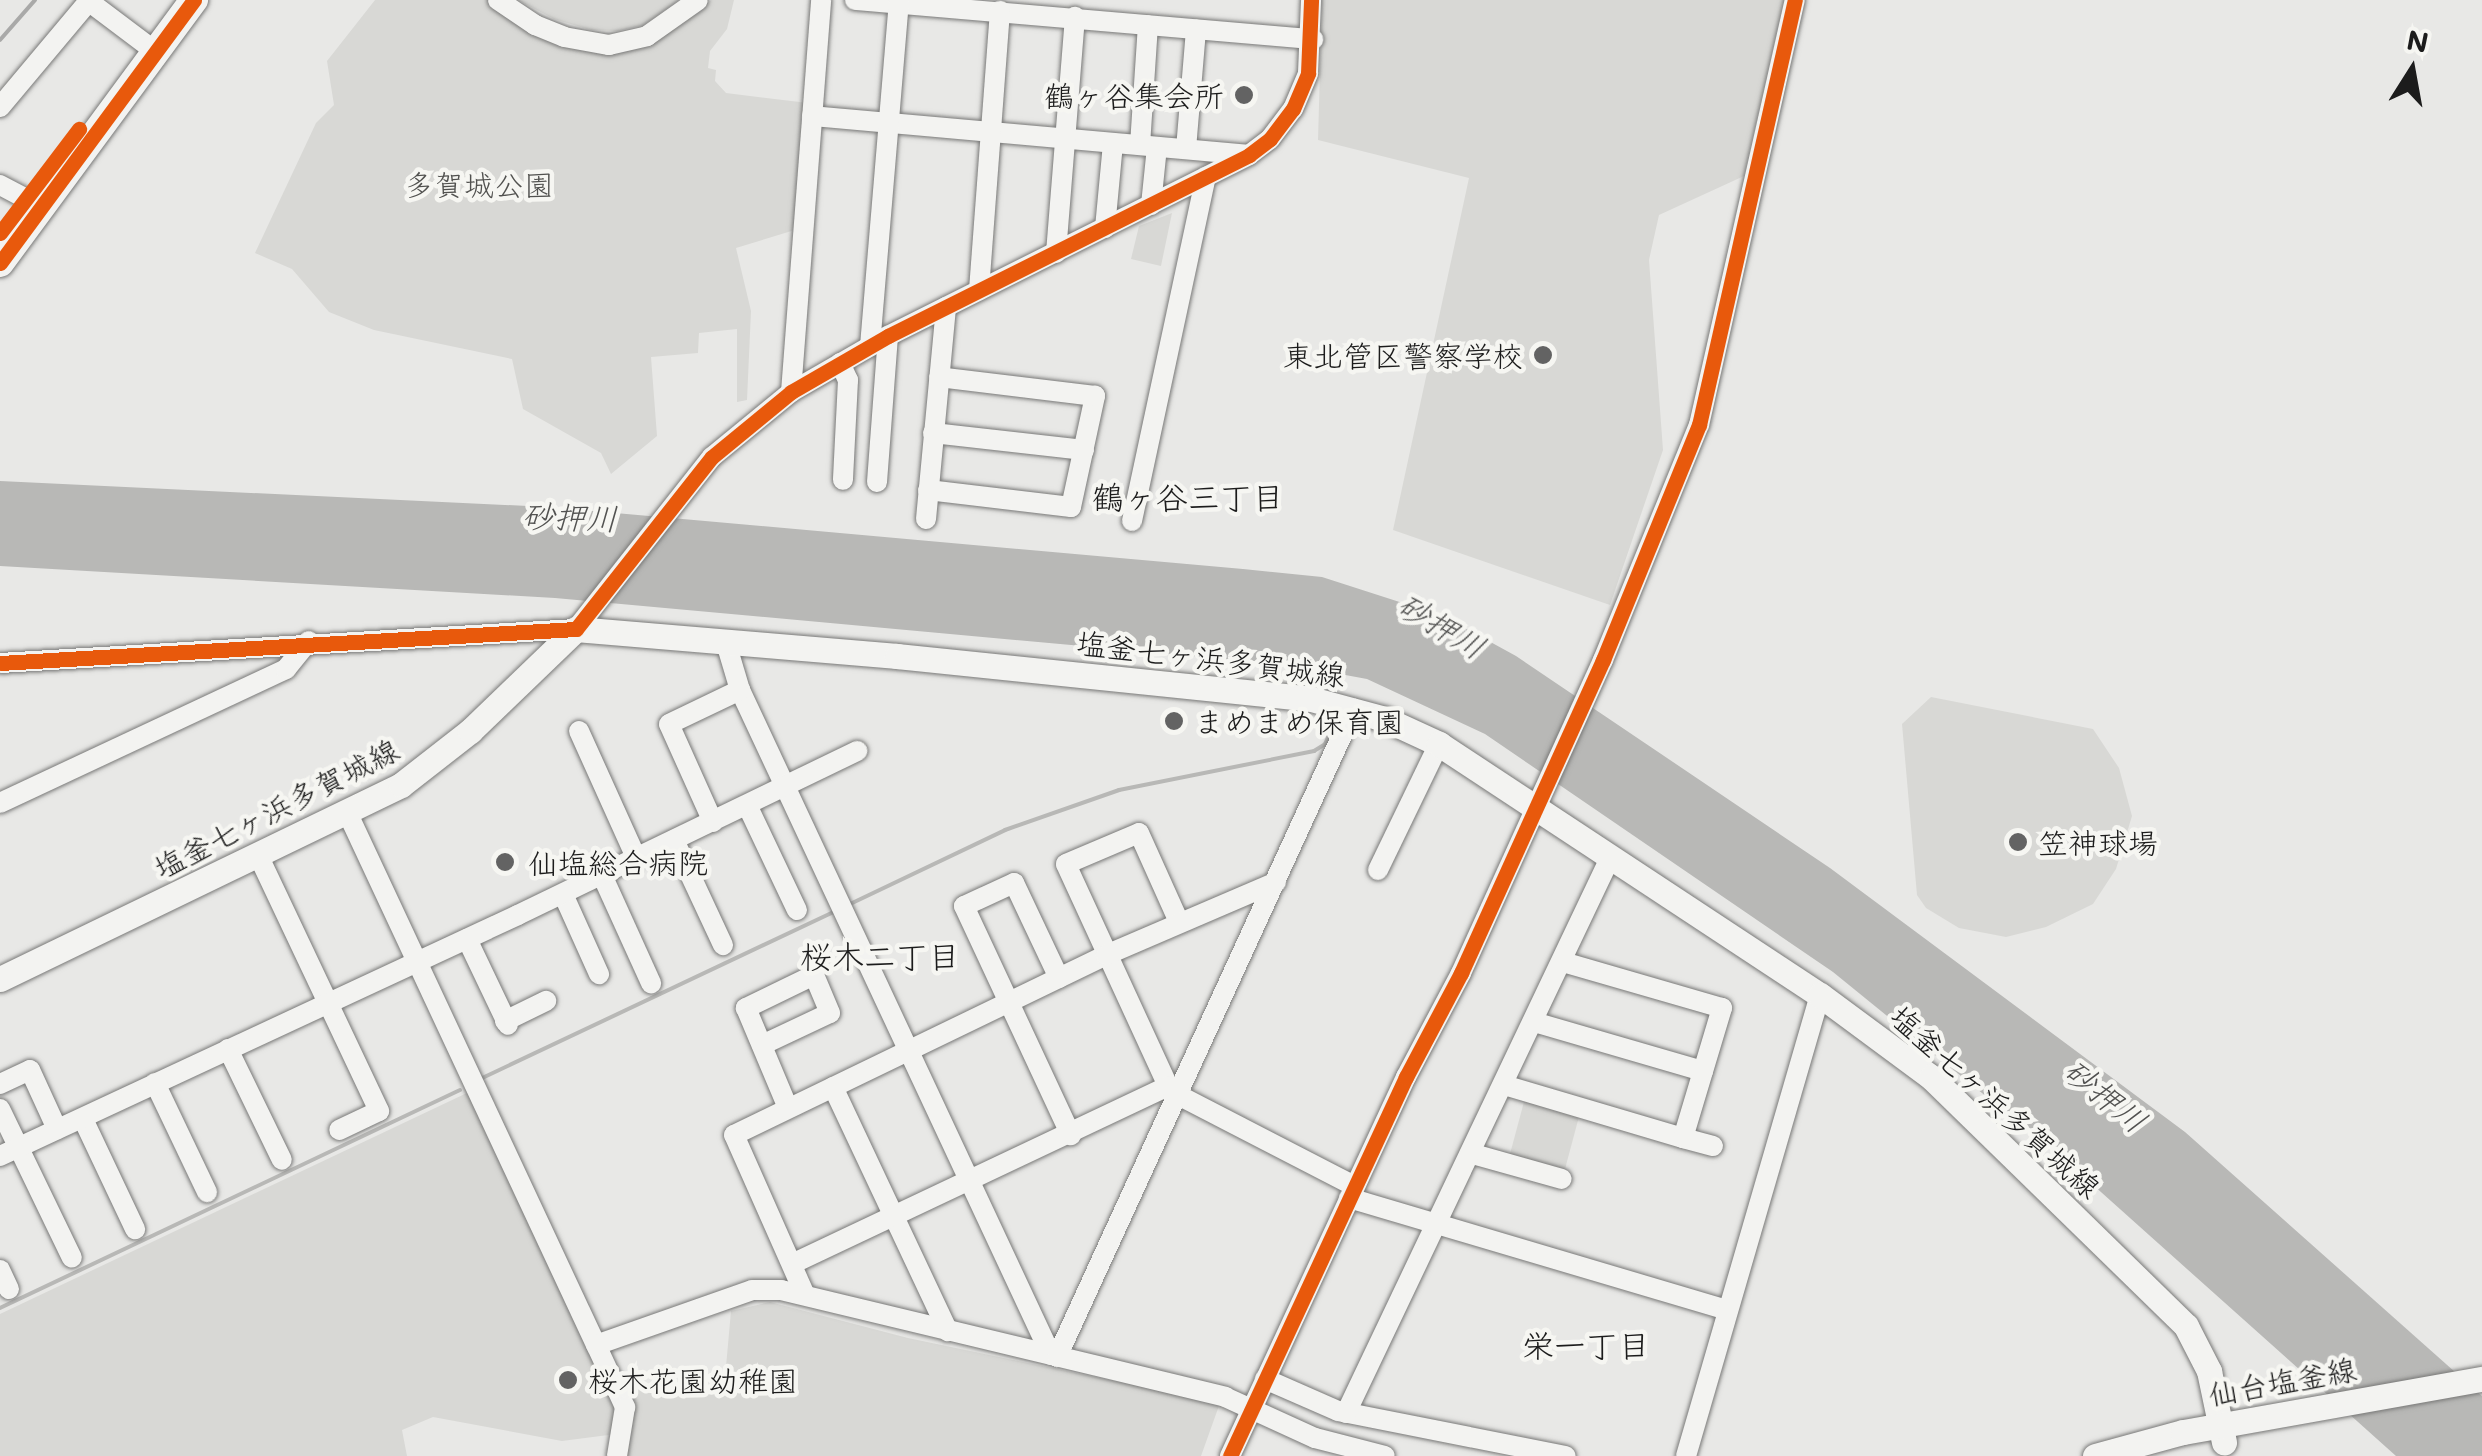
<!DOCTYPE html>
<meta charset="utf-8">
<style>
body{margin:0}
#map{position:relative;width:2482px;height:1456px;overflow:hidden;background:#e8e8e6;font-family:Mali,"Klee One",sans-serif}
div>[style]{position:absolute}
.built>*{inset:0;background:#d8d8d5;transform-origin:0 0}
.water>*{inset:0;background:#b8b8b6}
.stream>*{height:4px;margin:-2px;padding:0 2px;transform-origin:2px;border-radius:2px;background:#b8b8b6}
.roads{filter:drop-shadow(0 0 2px #787877) drop-shadow(0 0 2px #787877)}
.minor>*{height:20px;margin:-10px;padding:0 10px;transform-origin:10px;border-radius:10px;background:#f3f3f1}
.major>*{height:25px;margin:-12.5px;padding:0 12.5px;transform-origin:12.5px;border-radius:12.5px;background:#f3f3f1}
.highway>*{height:28px;margin:-14px;padding:0 14px;transform-origin:14px;border-radius:14px;background:#f3f3f1}
.rail>*{height:4px;margin:-2px;padding:0 2px;transform-origin:2px;border-radius:2px;background:#a9a9a8}
.cycleway>*{height:15px;margin:-7.5px;padding:0 7.5px;transform-origin:7.5px;border-radius:7.5px;background:#e8590c}
.dots>*{width:28px;height:28px;translate:-50% -50%;box-sizing:border-box;border:5px solid #f6f6f2;border-radius:50%}
span{translate:-50% -50%;white-space:nowrap;text-align:center;line-height:1.15;-webkit-text-stroke:9px #f6f6f2;paint-order:stroke}
.poi-label{font-size:30px;color:#1c1c1c}
.right{translate:-100% -50%;text-align:right}
.left{translate:0 -50%;text-align:left}
.park-label{font-size:30px;color:#51514f}
.street-label{font-size:30px;color:#1c1c1c}
.neighbourhood-label{font-size:32px;color:#1c1c1c}
.water-label{font-size:32px;color:#525251;font-style:italic}
.north{position:absolute;left:2362px;top:20px;width:100px;height:100px;-webkit-text-stroke:8px #f6f6f2;paint-order:stroke;rotate:11deg;font-size:28px;font-weight:700;line-height:40px;text-align:center;color:#1c1c1c}
.north::after{content:'';display:block;margin:auto;width:35px;height:45px;background:#1c1c1c;clip-path:polygon(50% 0,100% 100%,50% 72%,0 100%)}
</style>
<div id="map">
<div class="built">
<div style="clip-path:polygon(375px 0,490px 0,587px 49px,694px 13px,711px 0,734px 0,727px 29px,710px 51px,708px 68px,716px 70px,715px 81px,726px 93px,808px 103px,798px 229px,736px 248px,751px 311px,747px 400px,737px 402px,737px 329px,699px 333px,698px 353px,651px 357px,657px 436px,611px 474px,601px 453px,523px 409px,512px 359px,374px 330px,329px 312px,292px 269px,255px 253px,316px 123px,334px 105px,327px 61px)"></div>
<div style="clip-path:polygon(518px 0,679px 0,644px 25px,618px 31px,591px 30px,554px 19px)"></div>
<div style="clip-path:polygon(1322px 0,1784px 0,1744px 176px,1659px 215px,1649px 260px,1663px 450px,1610px 605px,1393px 530px,1469px 178px,1318px 140px)"></div>
<div style="clip-path:polygon(1172px 213px,1161px 266px,1131px 259px,1139px 226px)"></div>
<div style="clip-path:polygon(1931px 697px,2093px 729px,2119px 768px,2132px 816px,2116px 869px,2093px 904px,2046px 927px,2006px 937px,1959px 928px,1926px 908px,1917px 895px,1902px 724px)"></div>
<div style="clip-path:polygon(469px 1092px,618px 1406px,616px 1434px,562px 1441px,433px 1417px,402px 1430px,407px 1456px,0 1456px,0 1314px)"></div>
<div style="left:1525px;top:1098px;width:57px;height:60px;rotate:15deg"></div>
<div style="clip-path:polygon(770px 1302px,908px 1338px,1220px 1403px,1201px 1456px,622px 1456px,628px 1399px,641px 1383px,724px 1389px,731px 1311px)"></div>
</div>
<div class="water">
<div style="clip-path:polygon(0 481px,548px 507px,1243px 569px,1322px 577px,1443px 616px,1516px 656px,1830px 868px,2185px 1132px,2482px 1396px,2482px 1456px,2396px 1456px,2073px 1167px,1833px 972px,1485px 734px,1367px 679px,1291px 665px,555px 598px,0 566px)"></div>
</div>
<div class="stream">
<div style="left:848px;top:905px;width:174px;rotate:-25.5deg"></div>
<div style="left:1005px;top:830px;width:121px;rotate:-19.3deg"></div>
<div style="left:1119px;top:790px;width:199px;rotate:-11.3deg"></div>
<div style="left:1314px;top:751px;width:13px;rotate:-32deg"></div>
<div style="left:1325px;top:744px;width:24px;rotate:-66deg"></div>
<div style="left:478px;top:1080px;width:395px;rotate:-25.3deg"></div>
<div style="left:0;top:1308px;width:509px;rotate:-25.36deg"></div>
</div>
<div class="roads">
<div class="minor">
<div style="left:87px;top:0;width:86px;rotate:37deg"></div>
<div style="left:498px;top:0;width:45px;rotate:34deg"></div>
<div style="left:535px;top:25px;width:31px;rotate:22deg"></div>
<div style="left:564px;top:37px;width:46px;rotate:10.1deg"></div>
<div style="left:609px;top:45px;width:39px;rotate:-13deg"></div>
<div style="left:647px;top:36px;width:62px;rotate:-35.2deg"></div>
<div style="left:855px;top:0;width:460px;rotate:4.9deg"></div>
<div style="left:0;top:107px;width:138px;rotate:-50deg"></div>
<div style="left:812px;top:116px;width:438px;rotate:5.1deg"></div>
<div style="left:1140px;top:145px;width:120px;rotate:-86.2deg"></div>
<div style="left:1186px;top:149px;width:120px;rotate:-85.2deg"></div>
<div style="left:0;top:185px;width:47px;rotate:27.6deg"></div>
<div style="left:1151px;top:205px;width:58px;rotate:-84.1deg"></div>
<div style="left:1105px;top:228px;width:85px;rotate:-84.6deg"></div>
<div style="left:1056px;top:253px;width:237px;rotate:-85.4deg"></div>
<div style="left:979px;top:290px;width:280px;rotate:-85.7deg"></div>
<div style="left:870px;top:346px;width:344px;rotate:-85.2deg"></div>
<div style="left:840px;top:363px;width:19px;rotate:65deg"></div>
<div style="left:848px;top:380px;width:100px;rotate:92.9deg"></div>
<div style="left:791px;top:392px;width:393px;rotate:-85.6deg"></div>
<div style="left:933px;top:433px;width:152px;rotate:6.4deg"></div>
<div style="left:877px;top:482px;width:146px;rotate:-85.7deg"></div>
<div style="left:928px;top:490px;width:144px;rotate:6.8deg"></div>
<div style="left:1071px;top:507px;width:114px;rotate:-77.8deg"></div>
<div style="left:1095px;top:396px;width:157px;rotate:-173.1deg"></div>
<div style="left:926px;top:519px;width:213px;rotate:-84.6deg"></div>
<div style="left:1132px;top:521px;width:352px;rotate:-77.9deg"></div>
<div style="left:726px;top:643px;width:49px;rotate:73.4deg"></div>
<div style="left:740px;top:690px;width:734px;rotate:64.94deg"></div>
<div style="left:0;top:663px;width:577px;rotate:-3.38deg"></div>
<div style="left:576px;top:629px;width:219px;rotate:-51.7deg"></div>
<div style="left:712px;top:457px;width:102px;rotate:-39.4deg"></div>
<div style="left:791px;top:392px;width:112px;rotate:-30deg"></div>
<div style="left:888px;top:336px;width:404px;rotate:-26.6deg"></div>
<div style="left:1249px;top:155px;width:26px;rotate:-37deg"></div>
<div style="left:1270px;top:139px;width:38px;rotate:-53deg"></div>
<div style="left:1293px;top:109px;width:39px;rotate:-67deg"></div>
<div style="left:1308px;top:73px;width:73px;rotate:-87.6deg"></div>
<div style="left:579px;top:731px;width:138px;rotate:65.7deg"></div>
<div style="left:0;top:803px;width:316px;rotate:-25.1deg"></div>
<div style="left:286px;top:669px;width:36px;rotate:-51deg"></div>
<div style="left:748px;top:807px;width:114px;rotate:64.6deg"></div>
<div style="left:348px;top:814px;width:655px;rotate:64.96deg"></div>
<div style="left:625px;top:1407px;width:50px;rotate:99.3deg"></div>
<div style="left:713px;top:822px;width:107px;rotate:-114.2deg"></div>
<div style="left:669px;top:724px;width:79px;rotate:-25.6deg"></div>
<div style="left:674px;top:840px;width:116px;rotate:65deg"></div>
<div style="left:259px;top:857px;width:281px;rotate:64.7deg"></div>
<div style="left:379px;top:1111px;width:44px;rotate:154.6deg"></div>
<div style="left:1378px;top:870px;width:140px;rotate:-64.2deg"></div>
<div style="left:602px;top:875px;width:119px;rotate:65.6deg"></div>
<div style="left:563px;top:894px;width:88px;rotate:65.8deg"></div>
<div style="left:467px;top:939px;width:95px;rotate:64.5deg"></div>
<div style="left:1059px;top:978px;width:105px;rotate:-115.3deg"></div>
<div style="left:1014px;top:883px;width:55px;rotate:155.3deg"></div>
<div style="left:964px;top:906px;width:253px;rotate:65deg"></div>
<div style="left:505px;top:1021px;width:46px;rotate:-26deg"></div>
<div style="left:1534px;top:1022px;width:176px;rotate:16.2deg"></div>
<div style="left:762px;top:1045px;width:75px;rotate:-25.2deg"></div>
<div style="left:830px;top:1013px;width:41px;rotate:-112.8deg"></div>
<div style="left:814px;top:975px;width:76px;rotate:154.1deg"></div>
<div style="left:746px;top:1008px;width:108px;rotate:67.2deg"></div>
<div style="left:228px;top:1049px;width:123px;rotate:64.1deg"></div>
<div style="left:155px;top:1083px;width:121px;rotate:64.5deg"></div>
<div style="left:0;top:1084px;width:33px;rotate:-25deg"></div>
<div style="left:30px;top:1070px;width:65px;rotate:65.4deg"></div>
<div style="left:1504px;top:1085px;width:187px;rotate:16.5deg"></div>
<div style="left:1683px;top:1138px;width:136px;rotate:-73.3deg"></div>
<div style="left:1722px;top:1008px;width:166px;rotate:-163.9deg"></div>
<div style="left:1168px;top:1086px;width:244px;rotate:-114.7deg"></div>
<div style="left:1066px;top:864px;width:79px;rotate:-23deg"></div>
<div style="left:1139px;top:833px;width:98px;rotate:65.8deg"></div>
<div style="left:833px;top:1087px;width:270px;rotate:64.8deg"></div>
<div style="left:1178px;top:1095px;width:198px;rotate:27.3deg"></div>
<div style="left:0;top:1109px;width:165px;rotate:64.2deg"></div>
<div style="left:83px;top:1119px;width:122px;rotate:64.7deg"></div>
<div style="left:1683px;top:1138px;width:31px;rotate:15deg"></div>
<div style="left:1473px;top:1154px;width:92px;rotate:15.7deg"></div>
<div style="left:0;top:1156px;width:571px;rotate:-24.95deg"></div>
<div style="left:518px;top:915px;width:377px;rotate:-25.8deg"></div>
<div style="left:1349px;top:1198px;width:394px;rotate:16.5deg"></div>
<div style="left:794px;top:1263px;width:414px;rotate:-25.3deg"></div>
<div style="left:1168px;top:1086px;width:12px;rotate:14deg"></div>
<div style="left:0;top:1270px;width:21px;rotate:65deg"></div>
<div style="left:805px;top:1295px;width:175px;rotate:-113.9deg"></div>
<div style="left:734px;top:1135px;width:413px;rotate:-25.8deg"></div>
<div style="left:1106px;top:955px;width:185px;rotate:-23.2deg"></div>
<div style="left:596px;top:1345px;width:165px;rotate:-19.4deg"></div>
<div style="left:752px;top:1290px;width:29px"></div>
<div style="left:781px;top:1290px;width:457px;rotate:13.5deg"></div>
<div style="left:1225px;top:1397px;width:99px;rotate:24.5deg"></div>
<div style="left:1315px;top:1438px;width:72px;rotate:14.4deg"></div>
<div style="left:1057px;top:1357px;width:713px;rotate:-65.38deg"></div>
<div style="left:1265px;top:1379px;width:80px;rotate:23.7deg"></div>
<div style="left:1338px;top:1411px;width:232px;rotate:11.2deg"></div>
<div style="left:1346px;top:1413px;width:615px;rotate:-64.56deg"></div>
<div style="left:1230px;top:1456px;width:418px;rotate:-65.1deg"></div>
<div style="left:1406px;top:1077px;width:118px;rotate:-62.1deg"></div>
<div style="left:1461px;top:973px;width:344px;rotate:-65.6deg"></div>
<div style="left:1603px;top:660px;width:254px;rotate:-67.8deg"></div>
<div style="left:1699px;top:425px;width:436px;rotate:-77.3deg"></div>
<div style="left:1686px;top:1456px;width:480px;rotate:-73.8deg"></div>
</div>
<div class="major">
<div style="left:0;top:979px;width:445px;rotate:-25.8deg"></div>
<div style="left:401px;top:785px;width:88px;rotate:-38deg"></div>
<div style="left:470px;top:731px;width:147px;rotate:-43.9deg"></div>
<div style="left:576px;top:629px;width:322px;rotate:4.8deg"></div>
<div style="left:897px;top:656px;width:416px;rotate:5.9deg"></div>
<div style="left:1311px;top:699px;width:77px;rotate:15.1deg"></div>
<div style="left:1385px;top:719px;width:60px;rotate:24.8deg"></div>
<div style="left:1439px;top:744px;width:456px;rotate:33.4deg"></div>
<div style="left:1820px;top:995px;width:138px;rotate:36.5deg"></div>
<div style="left:1931px;top:1077px;width:356px;rotate:44.3deg"></div>
<div style="left:2186px;top:1326px;width:51px;rotate:62.9deg"></div>
<div style="left:2209px;top:1371px;width:73px;rotate:78.1deg"></div>
<div style="left:2095px;top:1456px;width:91px;rotate:-15.3deg"></div>
<div style="left:2183px;top:1432px;width:304px;rotate:-10.1deg"></div>
</div>
<div class="highway">
<div style="left:0;top:263px;width:327px;rotate:-53.6deg"></div>
</div>
</div>
<div class="rail">
<div style="left:0;top:40px;width:53px;rotate:-48.8deg"></div>
</div>
<div class="cycleway">
<div style="left:0;top:233px;width:131px;rotate:-52.8deg"></div>
<div style="left:0;top:263px;width:327px;rotate:-53.6deg"></div>
<div style="left:0;top:663px;width:577px;rotate:-3.38deg"></div>
<div style="left:576px;top:629px;width:219px;rotate:-51.7deg"></div>
<div style="left:712px;top:457px;width:102px;rotate:-39.4deg"></div>
<div style="left:791px;top:392px;width:112px;rotate:-30deg"></div>
<div style="left:888px;top:336px;width:404px;rotate:-26.6deg"></div>
<div style="left:1249px;top:155px;width:26px;rotate:-37deg"></div>
<div style="left:1270px;top:139px;width:38px;rotate:-53deg"></div>
<div style="left:1293px;top:109px;width:39px;rotate:-67deg"></div>
<div style="left:1308px;top:73px;width:73px;rotate:-87.6deg"></div>
<div style="left:1230px;top:1456px;width:418px;rotate:-65.1deg"></div>
<div style="left:1406px;top:1077px;width:118px;rotate:-62.1deg"></div>
<div style="left:1461px;top:973px;width:344px;rotate:-65.6deg"></div>
<div style="left:1603px;top:660px;width:254px;rotate:-67.8deg"></div>
<div style="left:1699px;top:425px;width:436px;rotate:-77.3deg"></div>
</div>
<div class="dots">
<div style="left:1244px;top:95px;background:#636363"></div>
<div style="left:1543px;top:355px;background:#636363"></div>
<div style="left:1174px;top:721px;background:#636363"></div>
<div style="left:2018px;top:842px;background:#636363"></div>
<div style="left:505px;top:862px;background:#636363"></div>
<div style="left:568px;top:1380px;background:#636363"></div>
</div>
<div class="poi-label">
<span class="right" style="left:1224px;top:95px">鶴ヶ谷集会所</span>
<span class="right" style="left:1523px;top:355px">東北管区警察学校</span>
<span class="left" style="left:1194px;top:721px">まめまめ保育園</span>
<span class="left" style="left:2038px;top:842px">笠神球場</span>
<span class="left" style="left:528px;top:862px">仙塩総合病院</span>
<span class="left" style="left:588px;top:1380px">桜木花園幼稚園</span>
</div>
<div class="park-label">
<span style="left:479px;top:184px">多賀城公園</span>
</div>
<div class="street-label">
<span style="left:1211px;top:658px;rotate:7deg">塩釜七ヶ浜多賀城線</span>
<span style="left:276px;top:808px;rotate:-27deg">塩釜七ヶ浜多賀城線</span>
<span style="left:1996px;top:1101px;rotate:42deg">塩釜七ヶ浜多賀城線</span>
<span style="left:2282px;top:1381px;rotate:-10deg">仙台塩釜線</span>
</div>
<div class="neighbourhood-label">
<span style="left:1188px;top:496px">鶴ヶ谷三丁目</span>
<span style="left:880px;top:955px">桜木二丁目</span>
<span style="left:1586px;top:1344px">栄一丁目</span>
</div>
<div class="water-label">
<span style="left:570px;top:516px;rotate:2deg">砂押川</span>
<span style="left:1442px;top:625px;rotate:31deg">砂押川</span>
<span style="left:2106px;top:1095px;rotate:39deg">砂押川</span>
</div>
<div class="north">N</div>
</div>
